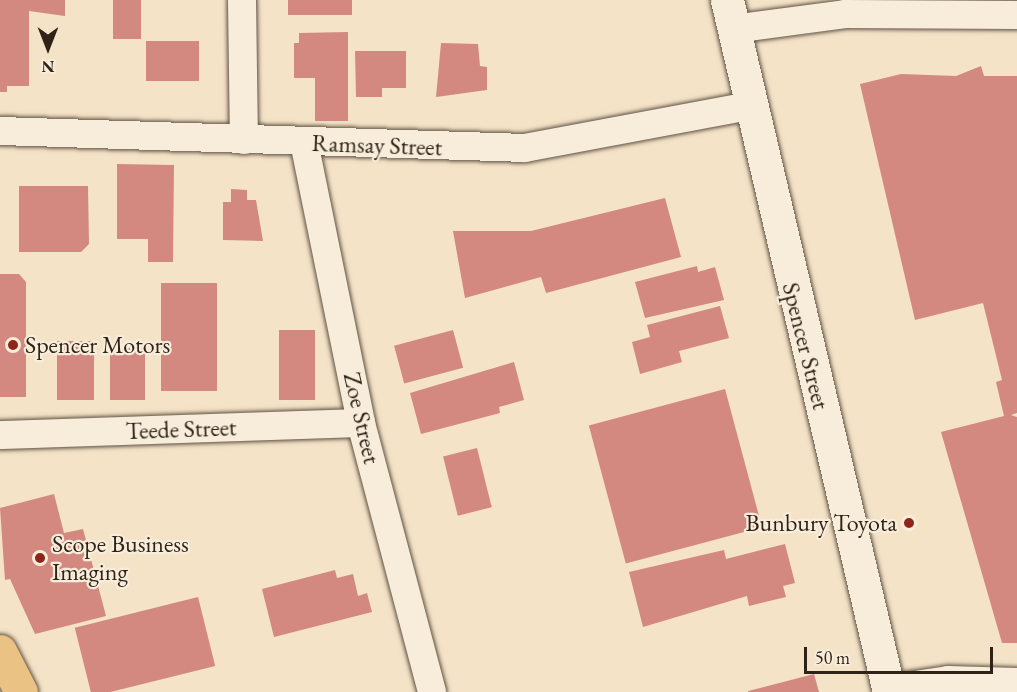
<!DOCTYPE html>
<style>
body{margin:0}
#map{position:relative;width:1017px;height:692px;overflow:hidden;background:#f4e3c7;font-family:"EB Garamond",serif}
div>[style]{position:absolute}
.building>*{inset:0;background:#d3897f;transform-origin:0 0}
.roads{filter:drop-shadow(0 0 2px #605343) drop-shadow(0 0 2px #605343)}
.minor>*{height:28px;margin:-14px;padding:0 14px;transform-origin:14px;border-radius:14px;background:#f8eddb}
.secondary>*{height:33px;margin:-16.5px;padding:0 16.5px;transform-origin:16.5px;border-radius:16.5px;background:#f8eddb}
.primary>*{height:33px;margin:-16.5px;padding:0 16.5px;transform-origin:16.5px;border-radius:16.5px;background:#eac284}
.dots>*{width:16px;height:16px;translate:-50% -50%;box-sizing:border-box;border:3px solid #f8eddb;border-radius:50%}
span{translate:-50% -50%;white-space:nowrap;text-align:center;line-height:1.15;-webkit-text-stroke:4.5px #f8eddb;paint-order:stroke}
.street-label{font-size:24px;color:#2f2317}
.poi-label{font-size:24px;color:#2f2317}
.left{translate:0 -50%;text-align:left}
.right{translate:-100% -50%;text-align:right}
.north{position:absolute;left:18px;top:18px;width:60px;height:60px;-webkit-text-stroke:4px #f8eddb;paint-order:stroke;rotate:180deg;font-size:16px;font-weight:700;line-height:24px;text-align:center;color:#2f2317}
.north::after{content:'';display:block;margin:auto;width:21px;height:27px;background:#2f2317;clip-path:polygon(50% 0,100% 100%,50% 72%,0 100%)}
.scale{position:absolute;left:804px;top:647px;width:189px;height:27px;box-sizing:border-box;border:3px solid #2f2317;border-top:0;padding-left:8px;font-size:18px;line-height:21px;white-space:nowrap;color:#2f2317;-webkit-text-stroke:4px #f8eddb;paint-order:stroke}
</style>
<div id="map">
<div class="building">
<div style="clip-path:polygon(0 0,65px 0,65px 16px,29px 11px,29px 86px,7px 86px,7px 92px,0 92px)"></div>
<div style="left:113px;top:0;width:28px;height:39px"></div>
<div style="left:288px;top:0;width:64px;height:15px"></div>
<div style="clip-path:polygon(348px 32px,348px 121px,315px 121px,315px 78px,294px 78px,294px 43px,299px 43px,299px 33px)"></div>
<div style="left:199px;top:41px;width:40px;height:53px;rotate:90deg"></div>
<div style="clip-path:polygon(441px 43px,478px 44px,480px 66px,487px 67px,487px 90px,436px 97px)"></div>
<div style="clip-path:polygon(355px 51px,406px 51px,406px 88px,382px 88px,382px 97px,356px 97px)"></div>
<div style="clip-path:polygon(981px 66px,984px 76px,1017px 76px,1017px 413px,1011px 415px,1017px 417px,1017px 643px,1002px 643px,941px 432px,1004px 416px,996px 382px,1002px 380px,983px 303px,915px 320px,860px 84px,901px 74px,956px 76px)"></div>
<div style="clip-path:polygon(117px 164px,174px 165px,173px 262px,148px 262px,148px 239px,117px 239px)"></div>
<div style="clip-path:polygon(19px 186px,88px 186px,89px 244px,81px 252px,19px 252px)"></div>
<div style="clip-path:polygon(231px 189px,247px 190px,247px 200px,256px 200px,263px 241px,223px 240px,223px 202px,231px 202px)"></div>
<div style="clip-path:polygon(665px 198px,681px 257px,546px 293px,541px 277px,465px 298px,453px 231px,531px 231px)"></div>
<div style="clip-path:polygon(697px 266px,698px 272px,715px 267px,724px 300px,645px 318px,635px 282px)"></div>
<div style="clip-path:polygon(0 274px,19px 274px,26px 282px,26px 397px,0 397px)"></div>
<div style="left:161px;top:283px;width:56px;height:108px"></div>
<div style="clip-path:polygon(720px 306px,729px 338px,679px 351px,682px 362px,640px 374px,632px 342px,650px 337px,647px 325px)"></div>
<div style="left:279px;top:330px;width:36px;height:70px"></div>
<div style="left:453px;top:330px;width:39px;height:61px;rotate:75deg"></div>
<div style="left:57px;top:341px;width:37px;height:59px"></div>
<div style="left:145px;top:348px;width:52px;height:35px;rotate:90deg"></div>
<div style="clip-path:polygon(514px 362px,524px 400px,499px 407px,500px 413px,421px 434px,410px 393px)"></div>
<div style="left:725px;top:389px;width:143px;height:141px;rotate:75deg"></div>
<div style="left:477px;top:448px;width:61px;height:35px;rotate:76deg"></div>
<div style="clip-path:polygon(54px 494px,64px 533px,83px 529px,106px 616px,35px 634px,10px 579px,5px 580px,0 508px)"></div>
<div style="clip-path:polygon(785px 544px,795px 583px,783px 586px,786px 597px,749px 606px,747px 596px,643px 627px,629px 572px,724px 550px,726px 559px)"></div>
<div style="clip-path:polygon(335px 570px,337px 578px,353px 574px,358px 596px,367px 593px,372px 612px,274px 637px,262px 589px)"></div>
<div style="left:198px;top:597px;width:71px;height:127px;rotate:76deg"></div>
<div style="clip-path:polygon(814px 674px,819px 692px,748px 692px,748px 691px)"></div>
</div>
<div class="roads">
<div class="minor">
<div style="left:242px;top:0;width:140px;rotate:89.2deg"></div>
<div style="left:733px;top:29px;width:113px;rotate:-7.6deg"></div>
<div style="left:845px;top:14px;width:172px;rotate:0.3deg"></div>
<div style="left:0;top:131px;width:525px;rotate:1.85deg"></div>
<div style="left:525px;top:148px;width:229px;rotate:-10.6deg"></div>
<div style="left:304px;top:142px;width:287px;rotate:78.5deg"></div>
<div style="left:361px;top:423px;width:278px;rotate:75.2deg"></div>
<div style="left:0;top:435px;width:361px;rotate:-1.9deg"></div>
<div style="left:888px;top:689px;width:61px;rotate:-8.5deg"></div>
<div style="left:948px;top:680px;width:69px;rotate:1.7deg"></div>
</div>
<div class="secondary">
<div style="left:727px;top:0;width:711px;rotate:76.82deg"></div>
</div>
<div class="primary">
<div style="left:0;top:651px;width:46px;rotate:62.9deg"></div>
</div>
</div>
<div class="dots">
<div style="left:13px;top:345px;background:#8f2418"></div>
<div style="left:909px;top:523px;background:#8f2418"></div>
<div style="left:40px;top:558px;background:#8f2418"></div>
</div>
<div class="street-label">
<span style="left:377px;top:145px;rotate:2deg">Ramsay Street</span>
<span style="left:806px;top:346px;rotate:76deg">Spencer Street</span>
<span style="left:362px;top:418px;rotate:77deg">Zoe Street</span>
<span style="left:181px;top:429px;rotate:-2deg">Teede Street</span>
</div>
<div class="poi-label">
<span class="left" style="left:25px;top:345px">Spencer Motors</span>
<span class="right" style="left:897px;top:523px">Bunbury Toyota</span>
<span class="left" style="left:52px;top:558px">Scope Business<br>Imaging</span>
</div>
<div class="north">N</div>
<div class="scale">50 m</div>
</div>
